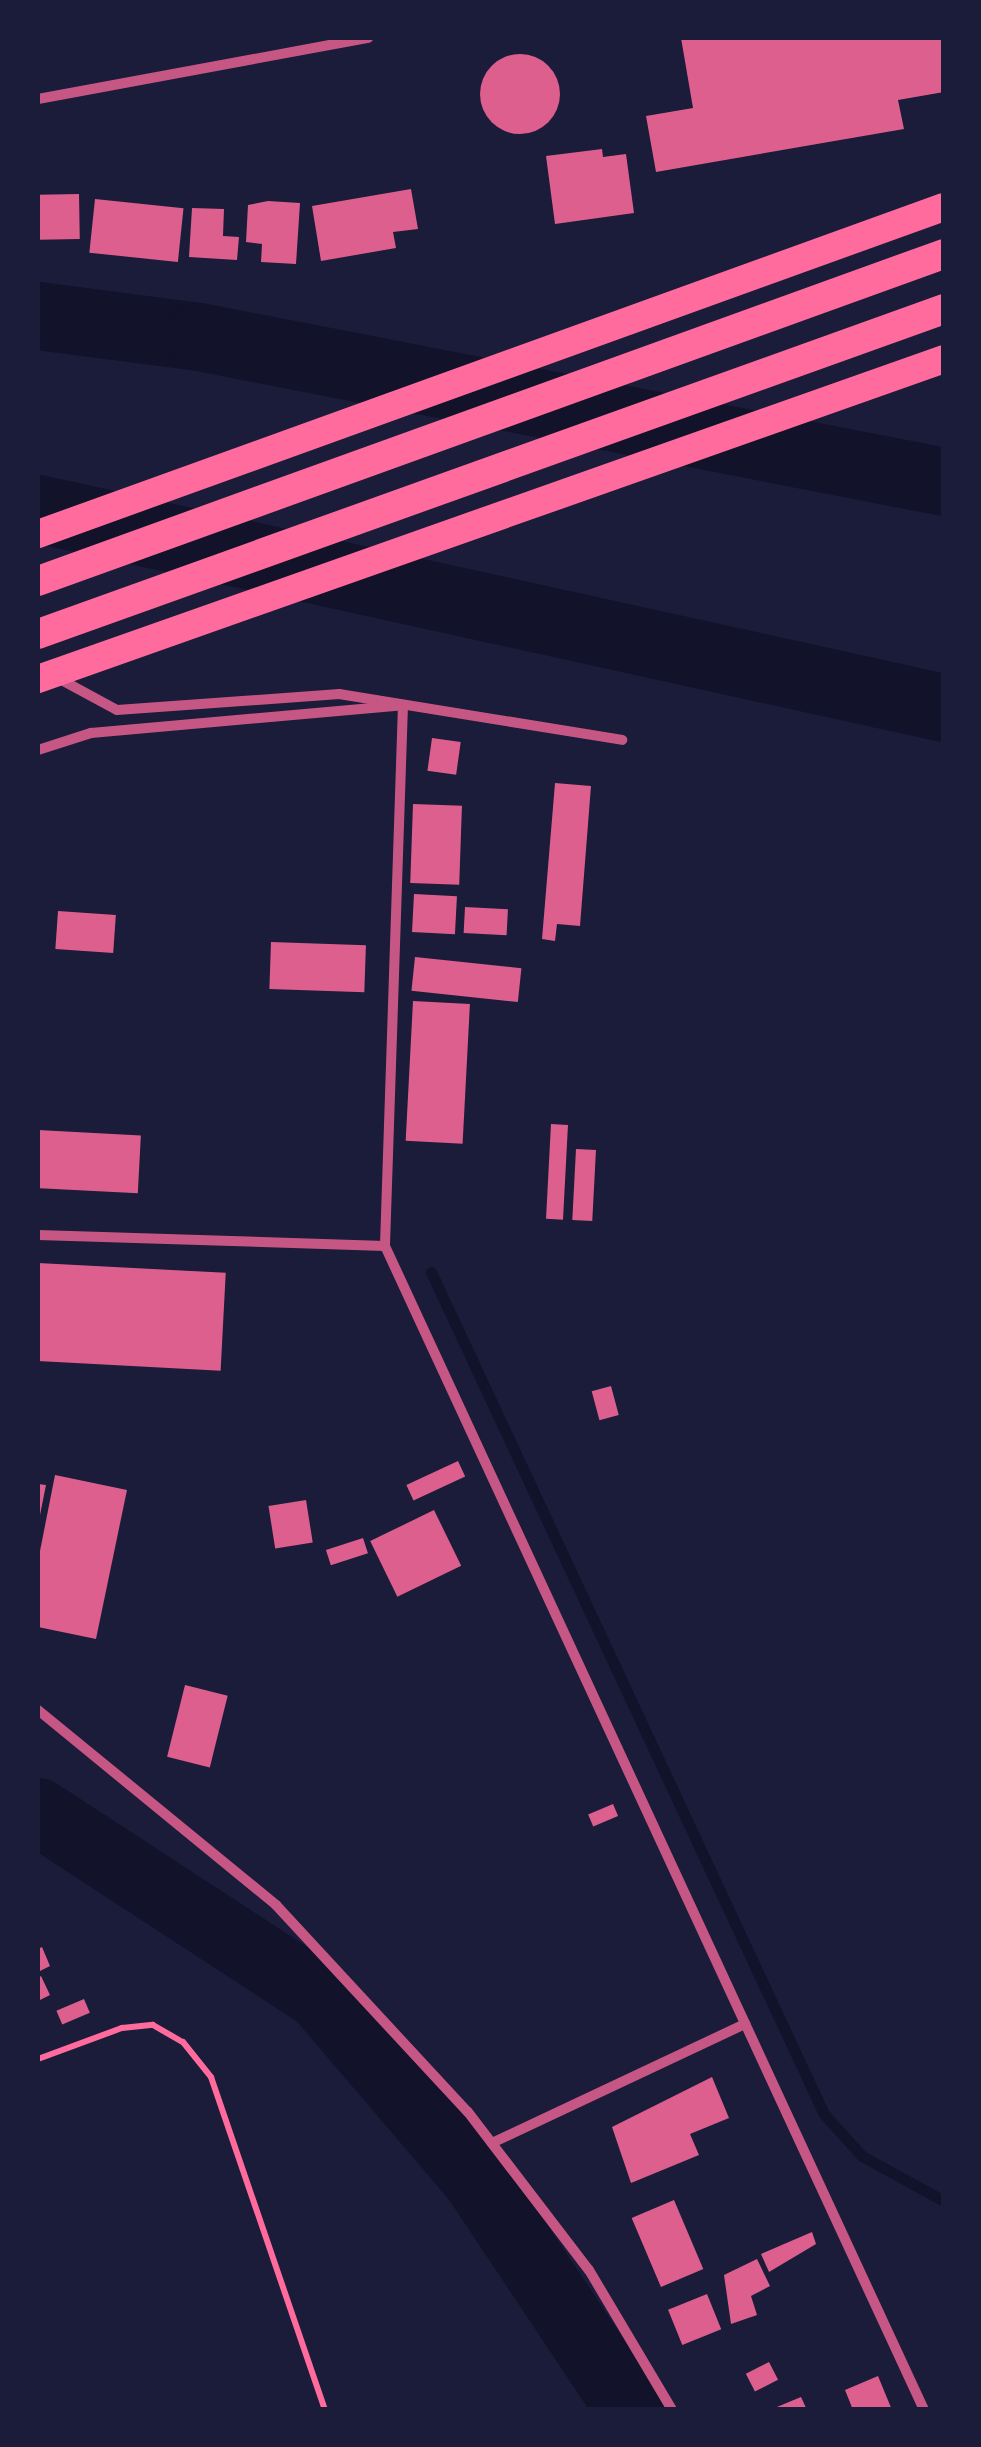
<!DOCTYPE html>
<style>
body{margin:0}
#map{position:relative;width:981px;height:2447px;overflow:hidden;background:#1b1b3a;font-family:Manrope,sans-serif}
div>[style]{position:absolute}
.stream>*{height:11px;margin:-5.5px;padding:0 5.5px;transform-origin:5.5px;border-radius:5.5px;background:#12122b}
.river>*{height:68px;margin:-34px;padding:0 34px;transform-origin:34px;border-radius:34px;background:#12122b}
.building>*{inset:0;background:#dd5f8e;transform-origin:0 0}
.round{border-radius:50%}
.path>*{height:6px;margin:-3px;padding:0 3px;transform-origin:3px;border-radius:3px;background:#ff6b9d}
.minor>*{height:10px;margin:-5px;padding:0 5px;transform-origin:5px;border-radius:5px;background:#c65784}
.trunk>*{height:28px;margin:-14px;padding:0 14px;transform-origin:14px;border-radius:14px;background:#ff6b9d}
.motorway>*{height:30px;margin:-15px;padding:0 15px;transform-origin:15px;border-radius:15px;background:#ff6b9d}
span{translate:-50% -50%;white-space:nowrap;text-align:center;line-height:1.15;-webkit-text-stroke:8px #1b1b3a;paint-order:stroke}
.frame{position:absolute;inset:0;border:40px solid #1b1b3a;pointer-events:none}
</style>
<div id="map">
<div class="stream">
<div style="left:431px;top:1272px;width:929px;rotate:64.98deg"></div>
<div style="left:824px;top:2114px;width:57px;rotate:47.9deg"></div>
<div style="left:862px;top:2156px;width:94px;rotate:28.8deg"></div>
</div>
<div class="river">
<div style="left:38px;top:316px;width:162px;rotate:7.4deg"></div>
<div style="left:199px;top:337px;width:759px;rotate:11.01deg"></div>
<div style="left:38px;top:509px;width:928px;rotate:12.39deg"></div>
<div style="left:38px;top:1812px;width:335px;rotate:33.1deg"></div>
<div style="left:319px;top:1995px;width:242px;rotate:49.5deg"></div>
<div style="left:476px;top:2179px;width:278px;rotate:56.3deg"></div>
</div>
<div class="building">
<div style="clip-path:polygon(681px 38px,944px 38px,944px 92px,898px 100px,904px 129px,656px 172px,646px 116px,693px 108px)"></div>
<div class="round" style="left:480px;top:54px;width:80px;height:80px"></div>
<div style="clip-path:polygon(602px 149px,603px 157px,626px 154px,634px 213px,555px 224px,546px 156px)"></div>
<div style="clip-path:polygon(411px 189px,418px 229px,393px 232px,396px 248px,321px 261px,312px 206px)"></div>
<div style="left:79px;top:194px;width:45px;height:41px;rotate:89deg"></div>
<div style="left:95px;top:199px;width:89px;height:54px;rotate:6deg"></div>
<div style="clip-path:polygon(268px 201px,300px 203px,296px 264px,261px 262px,262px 244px,246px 242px,248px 205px)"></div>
<div style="clip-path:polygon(192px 208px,224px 209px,223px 236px,239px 237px,237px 260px,189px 257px)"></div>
<div style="left:432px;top:738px;width:29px;height:33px;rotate:8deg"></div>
<div style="clip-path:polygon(555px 783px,591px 786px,580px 926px,557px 924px,555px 941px,542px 939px)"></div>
<div style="left:413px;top:804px;width:49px;height:79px;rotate:2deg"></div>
<div style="left:414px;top:894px;width:43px;height:38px;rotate:3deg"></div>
<div style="left:465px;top:907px;width:43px;height:26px;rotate:3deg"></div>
<div style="left:58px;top:911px;width:58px;height:38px;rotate:4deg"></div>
<div style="left:271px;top:942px;width:95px;height:47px;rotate:2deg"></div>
<div style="left:415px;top:957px;width:107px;height:34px;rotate:6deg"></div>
<div style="left:413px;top:1001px;width:57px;height:140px;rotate:3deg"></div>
<div style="left:551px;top:1124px;width:17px;height:95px;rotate:3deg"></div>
<div style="left:38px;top:1130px;width:103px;height:58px;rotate:3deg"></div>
<div style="left:576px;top:1149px;width:20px;height:71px;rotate:3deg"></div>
<div style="left:38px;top:1263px;width:188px;height:98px;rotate:3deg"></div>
<div style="left:611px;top:1386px;width:30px;height:20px;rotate:75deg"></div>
<div style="left:458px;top:1461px;width:17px;height:57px;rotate:65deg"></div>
<div style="clip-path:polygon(55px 1475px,127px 1490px,96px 1639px,38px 1627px,38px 1561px)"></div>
<div style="clip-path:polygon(38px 1484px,46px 1485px,39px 1520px,38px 1519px)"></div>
<div style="left:306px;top:1500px;width:43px;height:38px;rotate:81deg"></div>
<div style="left:434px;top:1510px;width:62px;height:71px;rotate:64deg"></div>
<div style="left:363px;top:1538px;width:16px;height:39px;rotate:72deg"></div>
<div style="left:185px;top:1685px;width:44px;height:74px;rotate:14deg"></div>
<div style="left:613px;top:1804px;width:13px;height:27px;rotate:67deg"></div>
<div style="clip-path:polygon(42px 1947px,50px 1966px,38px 1972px,38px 1949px)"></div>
<div style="clip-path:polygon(41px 1976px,50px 1995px,38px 2001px,38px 1978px)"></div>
<div style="left:84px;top:1999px;width:15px;height:30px;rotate:67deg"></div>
<div style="clip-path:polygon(712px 2077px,729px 2118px,690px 2134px,699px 2155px,631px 2183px,612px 2127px)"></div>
<div style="left:674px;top:2200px;width:75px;height:46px;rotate:67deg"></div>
<div style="clip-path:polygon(812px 2232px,816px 2244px,769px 2272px,761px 2254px)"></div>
<div style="clip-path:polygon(757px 2259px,770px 2286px,751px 2296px,757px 2315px,731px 2324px,724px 2275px)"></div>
<div style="left:707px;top:2294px;width:38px;height:42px;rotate:68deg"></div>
<div style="left:769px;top:2362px;width:20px;height:26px;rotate:63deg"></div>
<div style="clip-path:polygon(878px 2376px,892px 2410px,853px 2410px,845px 2390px)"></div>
<div style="clip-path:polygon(801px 2397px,807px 2410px,772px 2410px,772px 2409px)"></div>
</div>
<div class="path">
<div style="left:38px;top:2059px;width:90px;rotate:-20.3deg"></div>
<div style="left:122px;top:2028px;width:31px;rotate:-6deg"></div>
<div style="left:153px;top:2025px;width:34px;rotate:30deg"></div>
<div style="left:183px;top:2042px;width:45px;rotate:51.3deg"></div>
<div style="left:211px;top:2077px;width:352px;rotate:71.1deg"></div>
</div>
<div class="minor">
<div style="left:38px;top:99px;width:336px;rotate:-10.5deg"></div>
<div style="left:56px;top:677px;width:69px;rotate:28.4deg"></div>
<div style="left:117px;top:710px;width:223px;rotate:-4.1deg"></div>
<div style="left:339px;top:694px;width:287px;rotate:9.2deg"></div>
<div style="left:38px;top:750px;width:56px;rotate:-17.8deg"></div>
<div style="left:91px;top:733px;width:313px;rotate:-5.1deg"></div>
<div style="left:403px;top:705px;width:541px;rotate:91.91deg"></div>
<div style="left:385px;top:1246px;width:1283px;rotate:65.15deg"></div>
<div style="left:38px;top:1235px;width:347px;rotate:1.8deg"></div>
<div style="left:38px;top:1710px;width:308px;rotate:39.3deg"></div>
<div style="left:276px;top:1905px;width:282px;rotate:47.2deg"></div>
<div style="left:468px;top:2112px;width:199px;rotate:52.6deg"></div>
<div style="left:589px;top:2270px;width:163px;rotate:59.3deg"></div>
<div style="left:492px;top:2143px;width:280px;rotate:-25.2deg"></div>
</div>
<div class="trunk">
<div style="left:38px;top:534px;width:963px;rotate:-19.85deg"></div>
<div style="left:38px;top:679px;width:961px;rotate:-19.45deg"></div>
</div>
<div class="motorway">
<div style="left:38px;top:581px;width:963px;rotate:-19.85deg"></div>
<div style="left:38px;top:634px;width:963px;rotate:-19.73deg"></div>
</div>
<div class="frame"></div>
</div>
